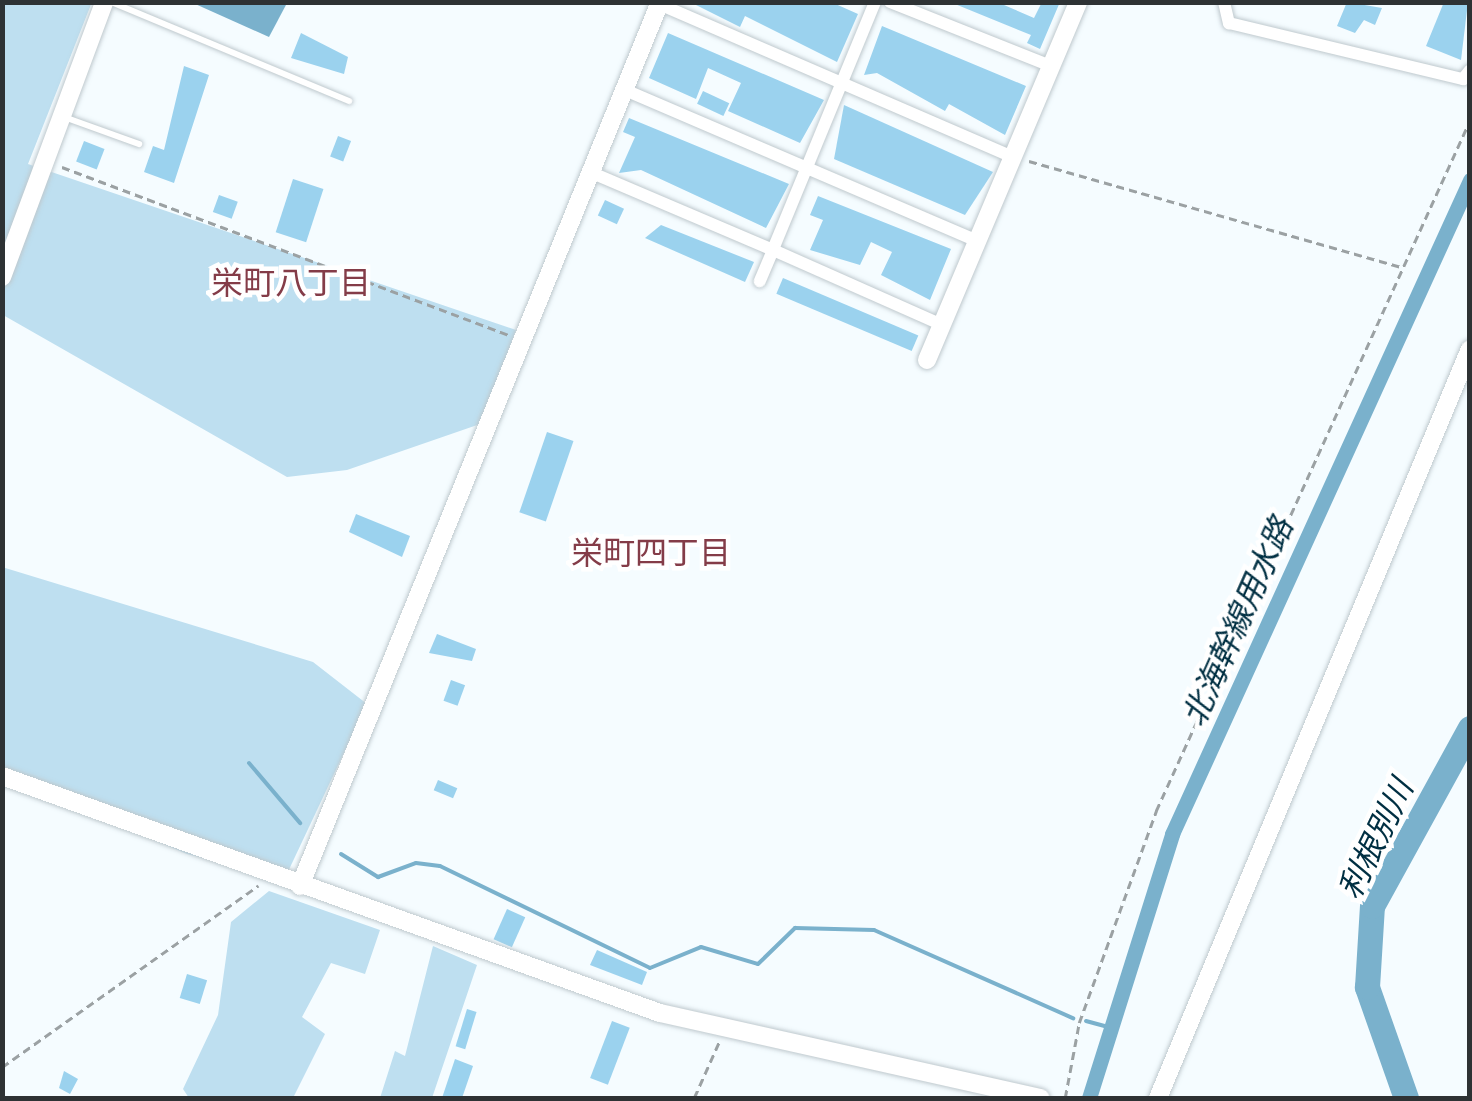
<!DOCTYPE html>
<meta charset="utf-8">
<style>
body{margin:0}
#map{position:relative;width:1472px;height:1101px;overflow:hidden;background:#f5fcff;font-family:"Libre Baskerville","Noto Sans JP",serif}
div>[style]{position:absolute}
.green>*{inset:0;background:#bedff0}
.water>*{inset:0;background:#7ab1cc}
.stream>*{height:4px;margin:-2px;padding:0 2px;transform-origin:2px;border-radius:2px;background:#7ab1cc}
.canal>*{height:15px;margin:-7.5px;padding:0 7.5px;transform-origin:7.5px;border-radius:7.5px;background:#7ab1cc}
.river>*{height:25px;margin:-12.5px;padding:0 12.5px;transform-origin:12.5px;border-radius:12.5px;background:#7ab1cc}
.building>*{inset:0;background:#9bd2ee;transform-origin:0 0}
.path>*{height:2.5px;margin-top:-1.25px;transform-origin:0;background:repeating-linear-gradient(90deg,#9ba1a3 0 8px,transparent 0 13px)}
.roads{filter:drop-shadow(0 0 2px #bfc9ce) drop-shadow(0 0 2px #bfc9ce)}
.lane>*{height:6px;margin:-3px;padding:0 3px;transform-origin:3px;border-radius:3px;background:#fff}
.street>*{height:12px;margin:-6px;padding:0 6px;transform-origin:6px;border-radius:6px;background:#fff}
.secondary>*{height:18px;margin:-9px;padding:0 9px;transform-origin:9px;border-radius:9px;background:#fff}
span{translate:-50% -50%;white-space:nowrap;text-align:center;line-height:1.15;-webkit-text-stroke:9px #fff;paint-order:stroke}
.neighbourhood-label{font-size:32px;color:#843c48}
.water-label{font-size:32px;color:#002f42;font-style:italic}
.frame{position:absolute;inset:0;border:5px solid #2e3234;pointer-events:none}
</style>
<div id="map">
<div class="green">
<div style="clip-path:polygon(92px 2px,28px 164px,516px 330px,483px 423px,347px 470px,287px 477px,3px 315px,3px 3px)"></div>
<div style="clip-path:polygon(2px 567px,313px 662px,367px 704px,285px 878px,187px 854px,3px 775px)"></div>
<div style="clip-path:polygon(269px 891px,380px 930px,365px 974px,331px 963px,302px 1017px,325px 1034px,293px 1098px,189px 1098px,183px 1089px,218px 1015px,231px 922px)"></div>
<div style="clip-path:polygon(433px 946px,477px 965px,432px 1098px,380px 1098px,395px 1051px,405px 1056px)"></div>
</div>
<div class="water">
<div style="clip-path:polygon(193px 3px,287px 3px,269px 37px)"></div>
</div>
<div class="stream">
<div style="left:249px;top:763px;width:79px;rotate:49.6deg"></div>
<div style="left:341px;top:854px;width:44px;rotate:31.9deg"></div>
<div style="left:378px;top:877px;width:40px;rotate:-20.2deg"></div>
<div style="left:416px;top:863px;width:24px;rotate:7deg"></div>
<div style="left:440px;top:866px;width:233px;rotate:25.9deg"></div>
<div style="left:650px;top:968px;width:55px;rotate:-22.4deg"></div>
<div style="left:701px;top:947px;width:59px;rotate:16.6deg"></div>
<div style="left:758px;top:964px;width:52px;rotate:-44.2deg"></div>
<div style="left:795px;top:928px;width:79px;rotate:1.5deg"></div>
<div style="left:874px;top:930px;width:218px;rotate:23.9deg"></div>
<div style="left:1086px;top:1021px;width:23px;rotate:15deg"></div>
</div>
<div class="canal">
<div style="left:1089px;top:1098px;width:277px;rotate:-72.5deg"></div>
<div style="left:1172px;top:834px;width:719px;rotate:-65.5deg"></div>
</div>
<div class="river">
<div style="left:1406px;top:1098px;width:118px;rotate:-109.4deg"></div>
<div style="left:1367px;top:987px;width:81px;rotate:-86.5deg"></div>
<div style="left:1372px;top:906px;width:203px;rotate:-61.2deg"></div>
</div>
<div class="building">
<div style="clip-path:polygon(690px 2px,831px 2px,858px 14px,837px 62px,745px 16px,740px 27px)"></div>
<div style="clip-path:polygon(950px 2px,997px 2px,1034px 18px,1042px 2px,1060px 2px,1040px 49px,1027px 43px,1031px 35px)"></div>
<div style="clip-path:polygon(1347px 2px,1382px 8px,1375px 25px,1364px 20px,1355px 33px,1337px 26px)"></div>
<div style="clip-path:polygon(1444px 2px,1468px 2px,1461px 60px,1426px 46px)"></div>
<div style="clip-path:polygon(882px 26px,1026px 86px,1005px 135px,949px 104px,945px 111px,877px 73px,864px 75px)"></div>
<div style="clip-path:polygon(301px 33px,348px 57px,344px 74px,291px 58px)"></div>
<div style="clip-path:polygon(668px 33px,824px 100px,800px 143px,728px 111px,741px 83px,708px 68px,696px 99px,649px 78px)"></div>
<div style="clip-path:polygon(184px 66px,209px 75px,174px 183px,144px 172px,153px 146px,164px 150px)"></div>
<div style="left:703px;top:91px;width:29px;height:14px;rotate:25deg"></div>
<div style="clip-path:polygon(844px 105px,993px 172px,965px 215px,834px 159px)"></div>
<div style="clip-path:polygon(629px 118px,789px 184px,766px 228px,641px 170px,619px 173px,635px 137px,623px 132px)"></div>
<div style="left:338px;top:136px;width:14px;height:22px;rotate:21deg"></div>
<div style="left:84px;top:141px;width:22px;height:22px;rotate:21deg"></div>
<div style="left:293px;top:179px;width:32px;height:56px;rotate:18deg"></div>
<div style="left:219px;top:195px;width:20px;height:18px;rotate:20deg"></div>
<div style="clip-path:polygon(818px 196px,951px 249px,930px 300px,881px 275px,892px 252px,871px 242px,860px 265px,810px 250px,823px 220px,810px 215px)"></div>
<div style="left:605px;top:200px;width:21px;height:17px;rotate:25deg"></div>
<div style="clip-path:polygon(661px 225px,754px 262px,745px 282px,645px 238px)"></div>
<div style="left:783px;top:278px;width:147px;height:17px;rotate:23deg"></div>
<div style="left:547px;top:432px;width:28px;height:85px;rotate:19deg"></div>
<div style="clip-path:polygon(356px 514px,410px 536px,402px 557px,349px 532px)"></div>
<div style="clip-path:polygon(437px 634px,476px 649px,472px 661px,429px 653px)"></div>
<div style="left:451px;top:680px;width:15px;height:22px;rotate:20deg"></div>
<div style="left:438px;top:780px;width:21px;height:11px;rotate:23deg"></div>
<div style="left:507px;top:909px;width:20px;height:33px;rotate:24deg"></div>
<div style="clip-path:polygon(597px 950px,647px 972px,642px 985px,590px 965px)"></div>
<div style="left:187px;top:974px;width:21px;height:25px;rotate:17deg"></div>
<div style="left:467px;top:1009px;width:10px;height:39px;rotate:17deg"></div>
<div style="left:612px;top:1021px;width:19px;height:61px;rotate:21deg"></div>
<div style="clip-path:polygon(455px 1059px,473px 1066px,462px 1098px,442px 1098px)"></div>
<div style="clip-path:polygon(64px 1071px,78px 1079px,70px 1094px,59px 1088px)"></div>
</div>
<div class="path">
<div style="left:1029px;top:161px;width:387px;rotate:15.9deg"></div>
<div style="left:62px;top:167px;width:477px;rotate:20.6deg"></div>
<div style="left:2px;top:1067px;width:314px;rotate:-35.3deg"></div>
<div style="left:694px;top:1098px;width:64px;rotate:-65.9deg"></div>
<div style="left:1065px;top:1098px;width:76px;rotate:-79.4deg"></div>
<div style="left:1079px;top:1023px;width:226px;rotate:-70deg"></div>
<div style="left:1156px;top:811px;width:759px;rotate:-65.56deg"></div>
</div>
<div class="roads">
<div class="lane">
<div style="left:111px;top:2px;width:258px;rotate:22.6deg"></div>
<div style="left:64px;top:117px;width:80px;rotate:19.8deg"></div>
</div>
<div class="street">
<div style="left:875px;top:2px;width:268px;rotate:112.4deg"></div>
<div style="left:773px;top:250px;width:185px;rotate:23.9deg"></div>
<div style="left:890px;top:2px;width:173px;rotate:21.7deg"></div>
<div style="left:1224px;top:2px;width:22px;rotate:77deg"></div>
<div style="left:1229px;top:23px;width:241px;rotate:13.5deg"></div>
<div style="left:1463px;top:79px;width:11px;rotate:-52deg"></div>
<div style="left:659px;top:4px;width:386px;rotate:23.4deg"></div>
<div style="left:625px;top:90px;width:383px;rotate:23.2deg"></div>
<div style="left:590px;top:172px;width:199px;rotate:23.1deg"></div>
<div style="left:773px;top:250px;width:34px;rotate:113deg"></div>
</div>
<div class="secondary">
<div style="left:2px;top:277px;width:293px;rotate:-69.6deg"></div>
<div style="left:927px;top:360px;width:389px;rotate:-67.1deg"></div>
<div style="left:2px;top:776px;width:699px;rotate:19.81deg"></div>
<div style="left:660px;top:1013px;width:390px;rotate:12.6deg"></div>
<div style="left:300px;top:886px;width:954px;rotate:-67.84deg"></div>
<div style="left:1158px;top:1098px;width:811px;rotate:-67.39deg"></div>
</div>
</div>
<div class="neighbourhood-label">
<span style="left:291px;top:283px">栄町八丁目</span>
<span style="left:651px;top:553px">栄町四丁目</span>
</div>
<div class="water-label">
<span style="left:1238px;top:622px;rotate:-66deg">北海幹線用水路</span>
<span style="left:1376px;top:839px;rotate:-64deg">利根別川</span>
</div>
<div class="frame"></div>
</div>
